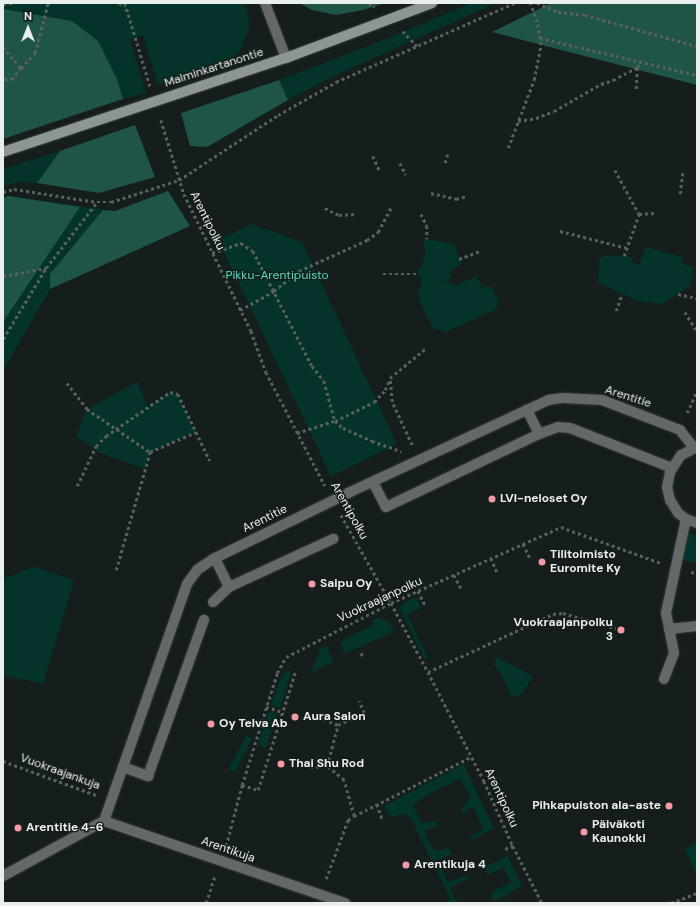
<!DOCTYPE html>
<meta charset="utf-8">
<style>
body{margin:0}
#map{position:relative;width:700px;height:906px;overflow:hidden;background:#151e1c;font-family:"DM Sans",sans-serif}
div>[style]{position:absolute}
.green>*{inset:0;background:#03332a;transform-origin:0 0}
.forest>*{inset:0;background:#1f5449}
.path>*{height:2.5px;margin-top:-1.25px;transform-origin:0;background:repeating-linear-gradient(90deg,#58605e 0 3px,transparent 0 6px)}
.roads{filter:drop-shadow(0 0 1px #333b39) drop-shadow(0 0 1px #333b39)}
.service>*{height:10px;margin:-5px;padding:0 5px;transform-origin:5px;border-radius:5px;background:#646968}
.minor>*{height:10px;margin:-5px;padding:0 5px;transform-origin:5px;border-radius:5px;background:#646968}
.secondary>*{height:10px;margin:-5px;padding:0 5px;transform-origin:5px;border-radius:5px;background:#8e9694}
.dots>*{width:11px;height:11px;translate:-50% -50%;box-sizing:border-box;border:2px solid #151e1c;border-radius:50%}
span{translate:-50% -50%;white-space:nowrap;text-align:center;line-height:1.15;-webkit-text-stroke:3px #151e1c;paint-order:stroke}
.street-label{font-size:12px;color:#e9efed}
.park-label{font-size:12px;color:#50e0c3}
.poi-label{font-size:12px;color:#e9efed;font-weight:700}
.left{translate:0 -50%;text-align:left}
.right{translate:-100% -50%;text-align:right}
.frame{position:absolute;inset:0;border:4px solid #e9efed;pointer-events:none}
.north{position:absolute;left:8px;top:8px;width:40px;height:40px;-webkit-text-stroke:3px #151e1c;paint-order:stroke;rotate:0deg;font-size:11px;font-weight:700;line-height:16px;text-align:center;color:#e9efed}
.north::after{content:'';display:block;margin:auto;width:14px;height:18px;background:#e9efed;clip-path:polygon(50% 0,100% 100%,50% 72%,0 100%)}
</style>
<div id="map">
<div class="green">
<div style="clip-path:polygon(3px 3px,245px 3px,249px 21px,248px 32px,239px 53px,225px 62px,204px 71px,158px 85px,143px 35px,130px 39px,146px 93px,123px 99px,117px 79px,3px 77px)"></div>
<div style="clip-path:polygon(471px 3px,496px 3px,340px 73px,288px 100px,279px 80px,381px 41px)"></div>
<div style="clip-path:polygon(60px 151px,37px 183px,20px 182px,3px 185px,3px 169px)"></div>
<div style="clip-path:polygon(168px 191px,190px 226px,50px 289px,3px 371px,3px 198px,9px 196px,115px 211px)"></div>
<div style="clip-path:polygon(251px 224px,302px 242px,397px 444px,331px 476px,218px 240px)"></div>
<div style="clip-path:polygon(427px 239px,454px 244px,462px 264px,450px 271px,451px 278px,445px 281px,456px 286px,476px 276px,483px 287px,490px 286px,499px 301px,495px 310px,446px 332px,434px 329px,425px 313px,417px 294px,422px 281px,417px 271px,421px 268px,426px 252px,423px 240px)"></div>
<div style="clip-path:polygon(645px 247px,683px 257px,683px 264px,694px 267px,690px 286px,662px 304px,636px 300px,598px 283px,599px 261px,603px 255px,630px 256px,633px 263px,640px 264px)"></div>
<div style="clip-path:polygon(137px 382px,148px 407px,170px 392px,178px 394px,196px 432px,150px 452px,145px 469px,100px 453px,76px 436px,87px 409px)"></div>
<div style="clip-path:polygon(688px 533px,697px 535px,697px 563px,682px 560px)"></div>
<div style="clip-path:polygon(34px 567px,74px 580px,43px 684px,3px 675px,3px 583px,5px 578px)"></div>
<div style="clip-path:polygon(416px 597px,421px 608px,407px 615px,428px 658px,425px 660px,400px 609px,402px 604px)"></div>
<div style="clip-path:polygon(378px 618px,390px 622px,394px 632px,344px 654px,341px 643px,344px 639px,374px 625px,373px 620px)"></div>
<div style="clip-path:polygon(327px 645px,333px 662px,311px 673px,320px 649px)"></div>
<div style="clip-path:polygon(497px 657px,533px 676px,521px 695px,511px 696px,501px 674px,494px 664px)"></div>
<div style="clip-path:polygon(287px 671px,292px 671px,280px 708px,271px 705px,282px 675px)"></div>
<div style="clip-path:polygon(269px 711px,277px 714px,266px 748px,260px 746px,259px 740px)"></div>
<div style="left:246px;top:735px;width:7px;height:38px;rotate:27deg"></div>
<div style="clip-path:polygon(464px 764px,494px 829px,471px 840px,470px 837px,483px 829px,473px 807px,463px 813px,460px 811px,471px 797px,460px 779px,432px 792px,413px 805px,421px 823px,437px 821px,439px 826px,425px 831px,430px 845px,436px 851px,448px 848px,452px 854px,437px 860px,448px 882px,466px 875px,468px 879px,450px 888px,457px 903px,445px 903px,448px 902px,450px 898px,411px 819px,406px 814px,390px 817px,384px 806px)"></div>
<div style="clip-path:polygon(697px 843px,697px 873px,696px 874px,685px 849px)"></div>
<div style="clip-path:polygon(508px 856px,522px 886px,498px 900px,492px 900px,492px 895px,494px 891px,511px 882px,503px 868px,488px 875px,484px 867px)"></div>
</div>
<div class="forest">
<div style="clip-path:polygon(299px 3px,385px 3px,363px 10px,336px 15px,312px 10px)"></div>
<div style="clip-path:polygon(551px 3px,697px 3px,697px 85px,492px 32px)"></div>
<div style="clip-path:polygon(3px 9px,72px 21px,98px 41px,117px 79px,123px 99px,3px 139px)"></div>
<div style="clip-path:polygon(279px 80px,288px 100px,207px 147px,190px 146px,181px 113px)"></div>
<div style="clip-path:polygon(135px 125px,155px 177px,99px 193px,37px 183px,60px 151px)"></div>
<div style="clip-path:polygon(168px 191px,190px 226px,50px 289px,50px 274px,103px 210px,115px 211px)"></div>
<div style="clip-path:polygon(9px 196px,80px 207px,3px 322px,3px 198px)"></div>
</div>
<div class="path">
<div style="left:119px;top:3px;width:7px;rotate:27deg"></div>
<div style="left:125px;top:3px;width:87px;rotate:73.2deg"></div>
<div style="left:369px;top:3px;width:7px;rotate:34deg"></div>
<div style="left:537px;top:3px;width:23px;rotate:23deg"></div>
<div style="left:558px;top:12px;width:27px;rotate:6deg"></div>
<div style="left:585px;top:15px;width:116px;rotate:15.5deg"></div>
<div style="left:3px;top:4px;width:9px;rotate:-6deg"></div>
<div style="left:403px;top:31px;width:21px;rotate:47deg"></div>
<div style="left:540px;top:38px;width:161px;rotate:13.3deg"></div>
<div style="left:3px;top:47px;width:28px;rotate:49deg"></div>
<div style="left:21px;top:68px;width:14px;rotate:126deg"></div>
<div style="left:13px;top:79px;width:10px;rotate:174deg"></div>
<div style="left:21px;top:68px;width:21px;rotate:-47deg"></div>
<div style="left:35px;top:53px;width:52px;rotate:-75.4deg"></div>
<div style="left:636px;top:89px;width:22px;rotate:-87deg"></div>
<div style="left:161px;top:120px;width:77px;rotate:72.7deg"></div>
<div style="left:184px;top:194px;width:153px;rotate:63.9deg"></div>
<div style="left:251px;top:331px;width:44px;rotate:69.9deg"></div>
<div style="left:266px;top:372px;width:128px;rotate:62.6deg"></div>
<div style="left:518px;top:121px;width:18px;rotate:-9deg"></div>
<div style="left:536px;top:118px;width:19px;rotate:-21deg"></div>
<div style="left:554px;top:111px;width:54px;rotate:-29.9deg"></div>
<div style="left:601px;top:84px;width:13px;rotate:-18deg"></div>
<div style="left:613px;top:80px;width:27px;rotate:-28deg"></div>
<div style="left:637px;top:67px;width:6px;rotate:-51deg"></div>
<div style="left:508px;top:148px;width:73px;rotate:-69.1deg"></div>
<div style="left:534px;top:80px;width:36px;rotate:-79deg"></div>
<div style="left:541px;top:45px;width:23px;rotate:-100deg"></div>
<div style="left:537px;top:22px;width:20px;rotate:-110deg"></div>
<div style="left:373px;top:156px;width:17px;rotate:66deg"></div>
<div style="left:400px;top:163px;width:13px;rotate:63deg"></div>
<div style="left:445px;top:163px;width:11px;rotate:-75deg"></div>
<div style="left:615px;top:170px;width:50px;rotate:61.4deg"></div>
<div style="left:3px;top:192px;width:11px;rotate:-15deg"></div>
<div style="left:14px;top:189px;width:84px;rotate:8.9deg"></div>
<div style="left:97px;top:202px;width:14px"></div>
<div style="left:111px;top:202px;width:71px;rotate:-17.9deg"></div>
<div style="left:179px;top:180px;width:118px;rotate:-33.3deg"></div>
<div style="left:278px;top:115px;width:67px;rotate:-29.6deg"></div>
<div style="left:336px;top:82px;width:195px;rotate:-23.9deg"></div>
<div style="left:431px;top:193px;width:26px;rotate:13deg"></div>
<div style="left:456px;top:199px;width:11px;rotate:-15deg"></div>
<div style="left:680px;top:194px;width:24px;rotate:-83deg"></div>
<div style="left:325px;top:208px;width:16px;rotate:27deg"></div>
<div style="left:339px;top:215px;width:17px;rotate:-3deg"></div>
<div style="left:421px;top:214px;width:13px;rotate:63deg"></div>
<div style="left:427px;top:226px;width:13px;rotate:90deg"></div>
<div style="left:560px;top:231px;width:69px;rotate:14.2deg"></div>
<div style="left:212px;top:253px;width:31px;rotate:-19deg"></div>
<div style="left:241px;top:243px;width:14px;rotate:34deg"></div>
<div style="left:253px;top:251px;width:129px;rotate:62.8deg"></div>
<div style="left:312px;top:366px;width:19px;rotate:51deg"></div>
<div style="left:324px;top:381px;width:41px;rotate:74.6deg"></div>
<div style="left:335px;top:421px;width:11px;rotate:41deg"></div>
<div style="left:343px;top:428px;width:32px;rotate:24deg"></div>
<div style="left:372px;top:441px;width:31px;rotate:19deg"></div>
<div style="left:624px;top:256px;width:45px;rotate:-70.3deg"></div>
<div style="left:639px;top:214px;width:15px;rotate:-4deg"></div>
<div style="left:459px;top:259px;width:22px;rotate:-21deg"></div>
<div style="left:383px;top:274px;width:36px"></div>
<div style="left:3px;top:276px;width:44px;rotate:-10.5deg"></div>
<div style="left:678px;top:294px;width:19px;rotate:12deg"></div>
<div style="left:240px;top:310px;width:39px;rotate:-29deg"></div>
<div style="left:274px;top:291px;width:32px;rotate:-39deg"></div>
<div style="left:299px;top:271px;width:75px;rotate:-24.5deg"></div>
<div style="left:367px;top:240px;width:14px;rotate:-36deg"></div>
<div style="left:378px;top:232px;width:27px;rotate:-62deg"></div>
<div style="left:616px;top:311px;width:18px;rotate:-71deg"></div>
<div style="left:685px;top:312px;width:22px;rotate:58deg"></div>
<div style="left:3px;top:339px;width:83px;rotate:-58.8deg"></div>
<div style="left:46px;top:268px;width:83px;rotate:-52.3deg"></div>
<div style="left:67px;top:383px;width:33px;rotate:52deg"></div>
<div style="left:87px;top:409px;width:76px;rotate:34.3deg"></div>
<div style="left:150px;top:452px;width:50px;rotate:-23.5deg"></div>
<div style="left:687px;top:413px;width:24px;rotate:-66deg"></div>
<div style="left:297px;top:433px;width:40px;rotate:-18deg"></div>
<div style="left:335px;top:421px;width:43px;rotate:-26deg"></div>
<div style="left:374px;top:402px;width:16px;rotate:-47deg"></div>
<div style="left:385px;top:390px;width:12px;rotate:-66deg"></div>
<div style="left:412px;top:445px;width:47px;rotate:-114.9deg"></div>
<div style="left:392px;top:402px;width:24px;rotate:-95deg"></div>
<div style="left:390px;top:378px;width:47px;rotate:-39.8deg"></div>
<div style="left:77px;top:486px;width:44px;rotate:-64.6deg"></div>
<div style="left:96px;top:446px;width:14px;rotate:-45deg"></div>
<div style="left:106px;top:436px;width:78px;rotate:-34.5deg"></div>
<div style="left:170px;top:392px;width:8px;rotate:14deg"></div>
<div style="left:178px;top:394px;width:74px;rotate:64.5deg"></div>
<div style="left:341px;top:515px;width:101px;rotate:60.4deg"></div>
<div style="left:391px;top:603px;width:78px;rotate:61.8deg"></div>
<div style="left:428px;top:672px;width:123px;rotate:62.8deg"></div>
<div style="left:484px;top:781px;width:71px;rotate:66deg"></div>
<div style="left:513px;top:846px;width:64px;rotate:63deg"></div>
<div style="left:523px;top:544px;width:16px;rotate:63deg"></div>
<div style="left:491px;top:558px;width:15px;rotate:67deg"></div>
<div style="left:116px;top:570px;width:123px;rotate:-73.9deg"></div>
<div style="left:691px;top:572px;width:6px;rotate:9deg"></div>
<div style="left:454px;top:575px;width:15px;rotate:62deg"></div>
<div style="left:418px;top:591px;width:18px;rotate:63deg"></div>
<div style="left:361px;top:653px;width:4px;rotate:56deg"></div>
<div style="left:428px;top:672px;width:138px;rotate:-24.9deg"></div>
<div style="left:553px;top:614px;width:10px;rotate:-6deg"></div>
<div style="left:563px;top:613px;width:57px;rotate:16.2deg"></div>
<div style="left:266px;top:707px;width:18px;rotate:16deg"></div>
<div style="left:324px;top:719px;width:15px;rotate:23deg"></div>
<div style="left:3px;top:761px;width:99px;rotate:20.1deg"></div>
<div style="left:310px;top:767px;width:17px;rotate:-3deg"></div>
<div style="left:242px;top:785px;width:17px;rotate:17deg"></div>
<div style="left:258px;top:790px;width:123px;rotate:-72.5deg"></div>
<div style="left:377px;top:804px;width:18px;rotate:71deg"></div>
<div style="left:354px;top:816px;width:131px;rotate:-26.8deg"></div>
<div style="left:226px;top:846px;width:63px;rotate:-75.3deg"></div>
<div style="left:242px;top:785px;width:117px;rotate:-72.6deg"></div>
<div style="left:277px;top:673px;width:18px;rotate:-61deg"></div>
<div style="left:286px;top:657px;width:118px;rotate:-27.2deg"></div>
<div style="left:391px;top:603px;width:186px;rotate:-24.1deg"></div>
<div style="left:561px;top:527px;width:106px;rotate:19.8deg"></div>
<div style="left:505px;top:849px;width:9px;rotate:-21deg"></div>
<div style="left:326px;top:879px;width:63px;rotate:-69.6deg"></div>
<div style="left:348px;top:820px;width:7px;rotate:-34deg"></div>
<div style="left:354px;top:816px;width:37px;rotate:-106deg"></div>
<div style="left:344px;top:780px;width:22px;rotate:-141deg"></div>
<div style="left:327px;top:766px;width:42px;rotate:-75deg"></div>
<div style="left:338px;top:725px;width:29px;rotate:-25deg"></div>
<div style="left:364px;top:713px;width:13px;rotate:-113deg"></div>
<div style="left:206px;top:903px;width:29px;rotate:-72deg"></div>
<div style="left:671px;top:903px;width:28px;rotate:-21deg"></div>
</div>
<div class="roads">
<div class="service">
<div style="left:527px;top:410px;width:27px;rotate:63deg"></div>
<div style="left:373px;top:482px;width:28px;rotate:63deg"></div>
<div style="left:386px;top:507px;width:170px;rotate:-25.5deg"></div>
<div style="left:539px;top:434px;width:20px;rotate:-20deg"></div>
<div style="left:558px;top:427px;width:12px;rotate:5deg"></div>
<div style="left:570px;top:428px;width:110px;rotate:21.4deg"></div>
<div style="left:229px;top:587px;width:115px;rotate:-24.8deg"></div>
<div style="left:213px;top:602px;width:22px;rotate:-43deg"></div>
<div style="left:229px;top:587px;width:32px;rotate:-116deg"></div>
<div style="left:669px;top:629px;width:28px;rotate:-6deg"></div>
<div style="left:664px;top:679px;width:28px;rotate:-69deg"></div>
<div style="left:674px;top:653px;width:41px;rotate:-101.3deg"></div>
<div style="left:666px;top:613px;width:96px;rotate:-78deg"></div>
<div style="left:123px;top:767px;width:27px;rotate:20deg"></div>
<div style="left:148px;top:776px;width:166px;rotate:-70.3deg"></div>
</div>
<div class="minor">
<div style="left:265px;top:3px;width:59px;rotate:69.1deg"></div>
<div style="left:697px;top:447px;width:18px;rotate:153deg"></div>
<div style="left:681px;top:455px;width:20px;rotate:123deg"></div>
<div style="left:670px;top:472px;width:15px;rotate:101deg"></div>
<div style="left:667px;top:487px;width:13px;rotate:77deg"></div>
<div style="left:670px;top:500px;width:15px;rotate:58deg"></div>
<div style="left:678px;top:513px;width:10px;rotate:37deg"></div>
<div style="left:686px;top:519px;width:12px;rotate:20deg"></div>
<div style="left:104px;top:821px;width:255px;rotate:18.8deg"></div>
<div style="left:3px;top:876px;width:115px;rotate:-28.6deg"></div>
<div style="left:104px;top:821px;width:251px;rotate:-70.7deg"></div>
<div style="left:187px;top:584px;width:17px;rotate:-54deg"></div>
<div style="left:197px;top:570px;width:22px;rotate:-34deg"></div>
<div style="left:215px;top:558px;width:148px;rotate:-26deg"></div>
<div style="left:348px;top:493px;width:221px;rotate:-24.9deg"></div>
<div style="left:548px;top:400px;width:15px;rotate:-8deg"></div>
<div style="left:563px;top:398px;width:39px;rotate:3deg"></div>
<div style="left:602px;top:400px;width:84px;rotate:21deg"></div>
<div style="left:680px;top:430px;width:23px;rotate:52deg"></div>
</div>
<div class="secondary">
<div style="left:3px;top:152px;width:298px;rotate:-18.4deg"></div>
<div style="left:286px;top:58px;width:156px;rotate:-20.6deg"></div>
</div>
</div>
<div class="dots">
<div style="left:492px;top:499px;background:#f49aa4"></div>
<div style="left:542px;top:562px;background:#f49aa4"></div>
<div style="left:312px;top:584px;background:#f49aa4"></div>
<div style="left:621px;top:630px;background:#f49aa4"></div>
<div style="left:295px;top:717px;background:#f49aa4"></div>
<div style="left:211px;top:724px;background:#f49aa4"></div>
<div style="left:281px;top:764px;background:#f49aa4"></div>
<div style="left:669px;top:806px;background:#f49aa4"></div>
<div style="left:18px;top:828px;background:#f49aa4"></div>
<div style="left:584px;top:832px;background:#f49aa4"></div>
<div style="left:406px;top:865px;background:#f49aa4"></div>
</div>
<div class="street-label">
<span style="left:214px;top:68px;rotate:-18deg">Malminkartanontie</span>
<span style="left:207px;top:221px;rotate:64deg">Arentipolku</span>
<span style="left:628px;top:397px;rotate:18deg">Arentitie</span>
<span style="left:349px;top:511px;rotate:61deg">Arentipolku</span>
<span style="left:265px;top:519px;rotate:-26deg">Arentitie</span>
<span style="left:380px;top:600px;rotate:-25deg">Vuokraajanpolku</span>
<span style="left:60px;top:772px;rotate:20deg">Vuokraajankuja</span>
<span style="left:501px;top:798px;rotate:65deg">Arentipolku</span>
<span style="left:228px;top:850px;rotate:19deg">Arentikuja</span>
</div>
<div class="park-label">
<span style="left:277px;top:276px">Pikku-Arentipuisto</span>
</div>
<div class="poi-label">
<span class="left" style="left:500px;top:499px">LVI-neloset Oy</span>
<span class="left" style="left:550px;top:562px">Tilitoimisto<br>Euromite Ky</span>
<span class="left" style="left:320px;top:584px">Saipu Oy</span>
<span class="right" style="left:613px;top:630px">Vuokraajanpolku<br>3</span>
<span class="left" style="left:303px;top:717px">Aura Salon</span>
<span class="left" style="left:219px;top:724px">Oy Telva Ab</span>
<span class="left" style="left:289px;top:764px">Thai Shu Rod</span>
<span class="right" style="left:661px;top:806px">Pihkapuiston ala-aste</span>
<span class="left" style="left:592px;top:832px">Päiväkoti<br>Kaunokki</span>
<span class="left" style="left:26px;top:828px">Arentitie 4-6</span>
<span class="left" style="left:414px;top:865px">Arentikuja 4</span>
</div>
<div class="frame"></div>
<div class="north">N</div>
</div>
